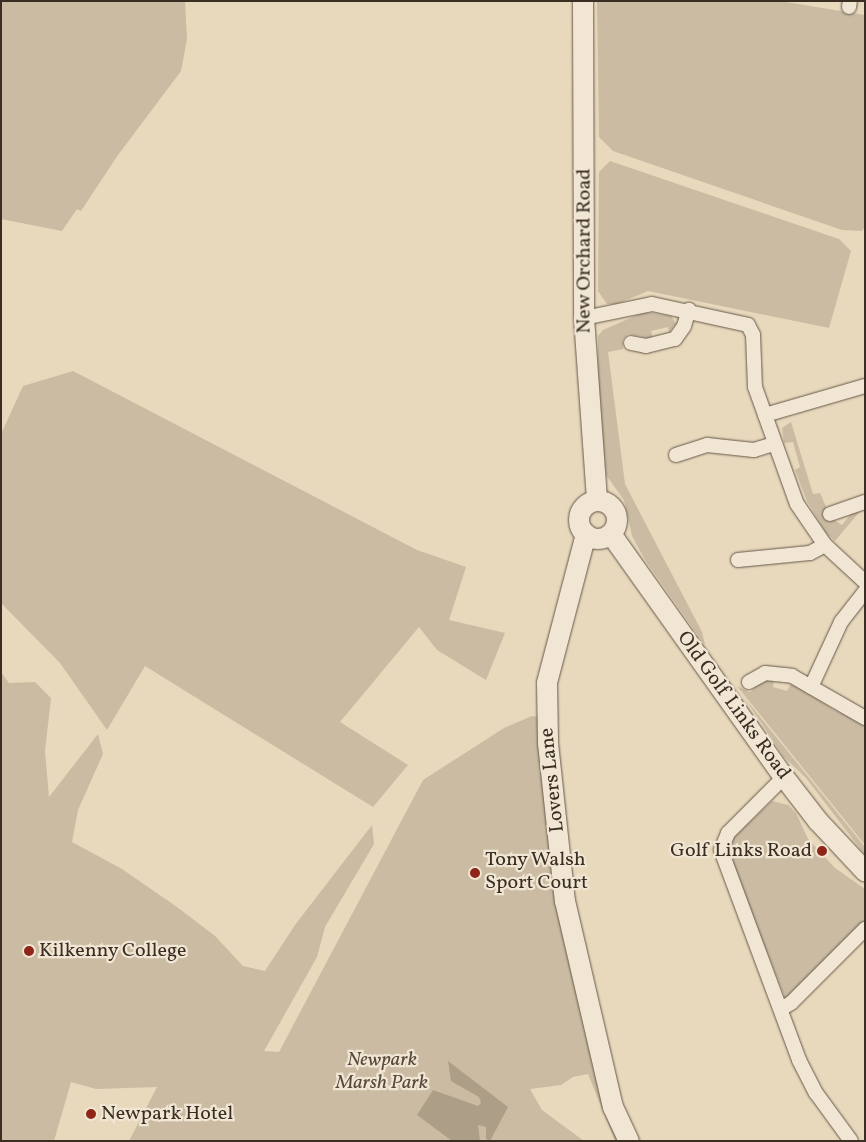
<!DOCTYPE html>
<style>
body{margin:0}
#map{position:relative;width:866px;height:1142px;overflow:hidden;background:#e8d8bc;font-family:Vollkorn,serif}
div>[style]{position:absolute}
.green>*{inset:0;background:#cabba2}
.water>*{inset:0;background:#ad9e88}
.roads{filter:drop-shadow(0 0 1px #665849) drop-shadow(0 0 1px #665849)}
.street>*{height:14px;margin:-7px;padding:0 7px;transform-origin:7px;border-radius:7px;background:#f0e6d3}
.secondary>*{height:20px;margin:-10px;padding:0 10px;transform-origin:10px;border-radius:10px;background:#f0e6d3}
.secondary>.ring{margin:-10px;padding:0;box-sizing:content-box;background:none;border:20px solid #f0e6d3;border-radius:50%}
.dots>*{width:14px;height:14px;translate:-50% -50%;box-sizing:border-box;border:2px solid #f0e6d3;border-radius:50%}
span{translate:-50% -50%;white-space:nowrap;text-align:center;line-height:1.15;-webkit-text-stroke:4.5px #f0e6d3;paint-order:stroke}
.street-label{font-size:20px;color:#3a2e23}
.poi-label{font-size:20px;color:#3a2e23}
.right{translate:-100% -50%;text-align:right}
.left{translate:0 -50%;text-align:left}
.park-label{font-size:20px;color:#574a3c;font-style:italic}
.frame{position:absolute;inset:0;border:2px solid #3a2e23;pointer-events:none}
</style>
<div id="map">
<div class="green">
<div style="clip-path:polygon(1px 1px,185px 1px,187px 39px,181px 71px,118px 155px,81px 211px,77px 209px,62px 231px,1px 219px)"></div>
<div style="clip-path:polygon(597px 1px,780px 1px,865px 15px,865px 227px,862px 231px,842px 230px,613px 151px,599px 137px)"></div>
<div style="clip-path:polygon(610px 161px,839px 239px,851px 251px,829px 328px,648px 291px,617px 304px,607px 304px,598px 291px,599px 172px)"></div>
<div style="clip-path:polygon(644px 312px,671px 316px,676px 324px,669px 332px,668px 327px,651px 331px,653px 339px,628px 334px,623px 339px,623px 349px,608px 352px,625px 484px,702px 632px,705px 645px,645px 560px,632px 536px,624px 500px,606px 475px,598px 386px,598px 336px,603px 330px)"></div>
<div style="clip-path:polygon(73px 371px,417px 550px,466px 567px,449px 620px,505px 633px,486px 680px,437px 650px,419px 627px,340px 722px,408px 765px,373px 807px,145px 666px,107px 730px,60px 663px,1px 603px,1px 434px,23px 386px)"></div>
<div style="clip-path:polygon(791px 422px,813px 494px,820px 493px,831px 518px,842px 525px,850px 515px,861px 510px,835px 541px,826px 533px,807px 501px,795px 470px,800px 467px,793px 442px,784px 443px,782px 428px)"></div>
<div style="clip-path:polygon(1px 672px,9px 683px,35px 682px,51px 698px,45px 751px,49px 797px,98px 734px,103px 754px,78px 810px,72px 842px,122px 869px,177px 907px,215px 936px,243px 966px,265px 971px,295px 925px,372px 825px,374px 844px,325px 927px,317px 957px,264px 1051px,279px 1052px,423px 780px,504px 728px,532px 716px,538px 717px,622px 1141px,615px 1141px,588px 1074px,573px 1077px,561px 1085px,530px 1089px,542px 1110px,584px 1141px,129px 1141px,157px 1087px,96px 1089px,71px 1082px,54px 1141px,1px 1141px)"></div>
<div style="clip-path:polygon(763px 680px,774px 680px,773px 687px,787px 691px,792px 682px,834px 710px,865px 724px,865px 845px,737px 686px,750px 692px)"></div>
<div style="clip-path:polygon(744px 697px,865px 847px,865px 855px,806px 778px,784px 757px)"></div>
<div style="clip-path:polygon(772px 801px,788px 805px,796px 813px,808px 839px,835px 868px,865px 889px,865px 923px,786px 1000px,727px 853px,733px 838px)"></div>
</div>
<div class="water">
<div style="clip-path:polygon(448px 1061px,508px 1107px,490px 1141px,486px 1139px,486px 1127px,478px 1125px,480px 1141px,452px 1141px,417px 1115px,433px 1090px,478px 1106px,481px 1103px,479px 1097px,451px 1081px)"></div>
</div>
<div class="roads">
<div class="street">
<div style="left:849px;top:7px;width:6px;rotate:-81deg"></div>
<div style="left:584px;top:318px;width:69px;rotate:-11.6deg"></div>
<div style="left:652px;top:304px;width:98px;rotate:12.3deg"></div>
<div style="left:748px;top:325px;width:11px;rotate:63deg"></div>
<div style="left:753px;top:335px;width:52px;rotate:87.8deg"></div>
<div style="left:755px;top:387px;width:124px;rotate:70.3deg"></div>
<div style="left:797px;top:504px;width:50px;rotate:55.7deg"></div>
<div style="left:825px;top:545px;width:54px;rotate:42.8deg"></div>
<div style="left:631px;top:343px;width:15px;rotate:11deg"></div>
<div style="left:646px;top:346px;width:30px;rotate:-14deg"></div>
<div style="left:675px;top:339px;width:16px;rotate:-55deg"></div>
<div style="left:684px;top:326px;width:17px;rotate:-73deg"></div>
<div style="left:765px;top:415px;width:104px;rotate:-16.2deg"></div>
<div style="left:676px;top:455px;width:33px;rotate:-18deg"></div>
<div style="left:707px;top:445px;width:47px;rotate:6.1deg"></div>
<div style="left:754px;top:450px;width:21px;rotate:-17deg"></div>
<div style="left:830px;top:514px;width:37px;rotate:-19deg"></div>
<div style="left:738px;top:560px;width:72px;rotate:-5.6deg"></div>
<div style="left:810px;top:553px;width:17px;rotate:-28deg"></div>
<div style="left:749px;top:682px;width:18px;rotate:-29deg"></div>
<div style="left:765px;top:673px;width:27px;rotate:6deg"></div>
<div style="left:792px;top:676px;width:84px;rotate:29.9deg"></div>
<div style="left:811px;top:687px;width:72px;rotate:-65.2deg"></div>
<div style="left:841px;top:622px;width:39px;rotate:-52deg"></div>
<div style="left:784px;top:777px;width:79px;rotate:135deg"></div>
<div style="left:728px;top:833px;width:18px;rotate:112deg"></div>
<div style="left:721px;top:850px;width:224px;rotate:69.6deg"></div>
<div style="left:799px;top:1060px;width:37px;rotate:63deg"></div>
<div style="left:816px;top:1093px;width:59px;rotate:53.9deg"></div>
<div style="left:781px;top:1009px;width:12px;rotate:-31deg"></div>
<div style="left:791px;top:1003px;width:105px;rotate:-45deg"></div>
</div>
<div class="secondary">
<div style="left:583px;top:1px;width:317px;rotate:89.8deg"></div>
<div style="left:584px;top:318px;width:183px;rotate:85.9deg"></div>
<div class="ring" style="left:579px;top:501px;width:18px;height:18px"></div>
<div style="left:586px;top:534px;width:154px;rotate:104.7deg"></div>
<div style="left:547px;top:683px;width:60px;rotate:89deg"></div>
<div style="left:548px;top:743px;width:159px;rotate:83.9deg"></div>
<div style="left:565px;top:901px;width:212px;rotate:76.9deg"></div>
<div style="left:613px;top:1107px;width:38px;rotate:65deg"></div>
<div style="left:611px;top:534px;width:298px;rotate:54.6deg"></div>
<div style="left:784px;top:777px;width:56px;rotate:52.3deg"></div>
<div style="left:818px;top:821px;width:69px;rotate:46.8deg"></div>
</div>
</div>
<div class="dots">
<div style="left:822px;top:851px;background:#8f2418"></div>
<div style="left:475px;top:873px;background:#8f2418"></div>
<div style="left:29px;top:951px;background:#8f2418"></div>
<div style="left:91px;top:1114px;background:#8f2418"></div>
</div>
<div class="street-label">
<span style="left:585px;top:251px;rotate:-90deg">New Orchard Road</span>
<span style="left:733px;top:706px;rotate:54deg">Old Golf Links Road</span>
<span style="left:553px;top:780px;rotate:-96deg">Lovers Lane</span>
</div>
<div class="poi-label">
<span class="right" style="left:812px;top:851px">Golf Links Road</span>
<span class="left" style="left:485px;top:872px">Tony Walsh<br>Sport Court</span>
<span class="left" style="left:39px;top:951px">Kilkenny College</span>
<span class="left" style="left:101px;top:1114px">Newpark Hotel</span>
</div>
<div class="park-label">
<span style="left:382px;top:1072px">Newpark<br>Marsh Park</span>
</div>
<div class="frame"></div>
</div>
